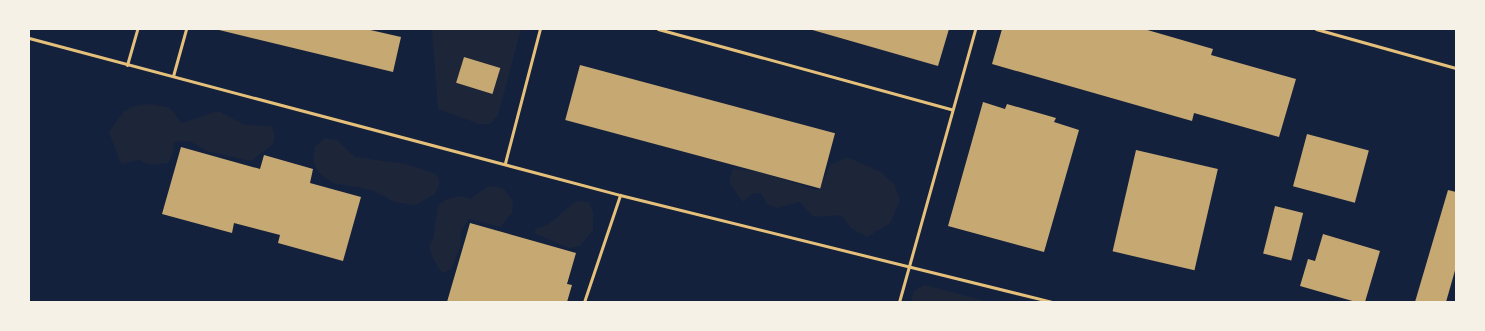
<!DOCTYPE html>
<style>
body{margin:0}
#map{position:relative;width:1485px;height:331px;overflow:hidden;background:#14213d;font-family:"Roboto Condensed",sans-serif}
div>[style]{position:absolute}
.green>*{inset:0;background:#1d2539}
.building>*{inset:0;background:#c6a872;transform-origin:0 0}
.service>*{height:3px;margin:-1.5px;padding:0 1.5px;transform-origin:1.5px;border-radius:1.5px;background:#e5c07b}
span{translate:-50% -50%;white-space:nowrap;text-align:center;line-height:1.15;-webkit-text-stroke:4px #f6f1e7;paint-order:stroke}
.frame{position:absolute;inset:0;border:30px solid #f6f1e7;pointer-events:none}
</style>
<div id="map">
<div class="green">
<div style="clip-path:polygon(evenodd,432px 29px,521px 29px,498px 115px,490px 124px,479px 124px,438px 109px,432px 29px,464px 57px,500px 68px,492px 94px,456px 83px,464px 57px)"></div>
<div style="clip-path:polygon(150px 104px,170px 108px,182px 123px,218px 111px,245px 125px,271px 126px,275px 135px,273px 144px,251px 161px,210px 152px,189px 141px,174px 142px,173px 153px,168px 163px,151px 165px,139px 160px,121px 164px,109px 132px,124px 111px,135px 106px)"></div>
<div style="clip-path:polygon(325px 138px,337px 140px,355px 157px,406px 164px,436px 174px,440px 183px,434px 195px,415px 205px,395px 202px,372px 190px,333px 183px,320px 174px,313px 161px,315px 147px)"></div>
<div style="clip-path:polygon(847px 157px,881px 172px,894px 184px,900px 200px,890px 223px,867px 237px,851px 228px,841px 215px,814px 217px,800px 202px,777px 208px,767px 204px,761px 193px,752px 194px,743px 202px,729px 182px,733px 169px,760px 172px,816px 190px,820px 188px,830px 165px)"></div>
<div style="clip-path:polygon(489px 186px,503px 188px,513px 201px,512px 212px,501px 227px,469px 219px,461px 232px,460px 247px,451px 269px,442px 273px,433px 259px,429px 246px,433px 239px,438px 205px,447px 199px,460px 196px,470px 199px)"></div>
<div style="clip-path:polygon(576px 201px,589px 202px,593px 213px,593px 230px,580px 246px,569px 248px,534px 233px,536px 229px,549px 224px)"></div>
<div style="clip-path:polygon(924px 285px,933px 287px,990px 302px,911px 302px,914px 291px)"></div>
</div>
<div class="building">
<div style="clip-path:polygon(215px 29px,366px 29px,401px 37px,393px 72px)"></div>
<div style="clip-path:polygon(809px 29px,949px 29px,938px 66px)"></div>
<div style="clip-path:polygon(1002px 29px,1144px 29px,1213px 49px,1211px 55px,1296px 79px,1279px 137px,1194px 113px,1192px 121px,992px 64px)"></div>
<div style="left:464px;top:57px;width:38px;height:27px;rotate:17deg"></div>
<div style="left:580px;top:65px;width:264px;height:57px;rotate:15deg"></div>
<div style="clip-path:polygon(983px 102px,1005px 109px,1007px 104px,1056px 118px,1054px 122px,1079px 130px,1044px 252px,948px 226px)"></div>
<div style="left:1307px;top:134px;width:64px;height:54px;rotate:15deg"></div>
<div style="clip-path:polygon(181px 147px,260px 169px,264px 155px,313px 169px,310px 183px,361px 197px,343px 261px,278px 243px,280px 235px,234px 223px,232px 233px,162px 214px)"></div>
<div style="left:1136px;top:150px;width:84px;height:104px;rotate:13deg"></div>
<div style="clip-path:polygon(1448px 190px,1456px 192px,1456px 267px,1446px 302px,1415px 302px)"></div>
<div style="left:1275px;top:206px;width:29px;height:49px;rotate:14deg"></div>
<div style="clip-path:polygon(470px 223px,576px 253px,567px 284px,572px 285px,567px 302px,447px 302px)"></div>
<div style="clip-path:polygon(1323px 234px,1380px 251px,1365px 302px,1356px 302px,1300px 286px,1308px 259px,1315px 261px)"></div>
</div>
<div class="service">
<div style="left:658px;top:29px;width:304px;rotate:15.3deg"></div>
<div style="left:1316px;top:29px;width:145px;rotate:15.6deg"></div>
<div style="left:29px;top:38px;width:611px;rotate:14.88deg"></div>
<div style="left:620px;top:195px;width:444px;rotate:13.9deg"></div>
<div style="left:127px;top:65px;width:37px;rotate:-74deg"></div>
<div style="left:173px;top:76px;width:49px;rotate:-74.5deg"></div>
<div style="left:505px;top:163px;width:138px;rotate:-75.4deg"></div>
<div style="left:584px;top:302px;width:113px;rotate:-71.4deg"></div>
<div style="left:899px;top:302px;width:283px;rotate:-74.4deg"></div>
</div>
<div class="frame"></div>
</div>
